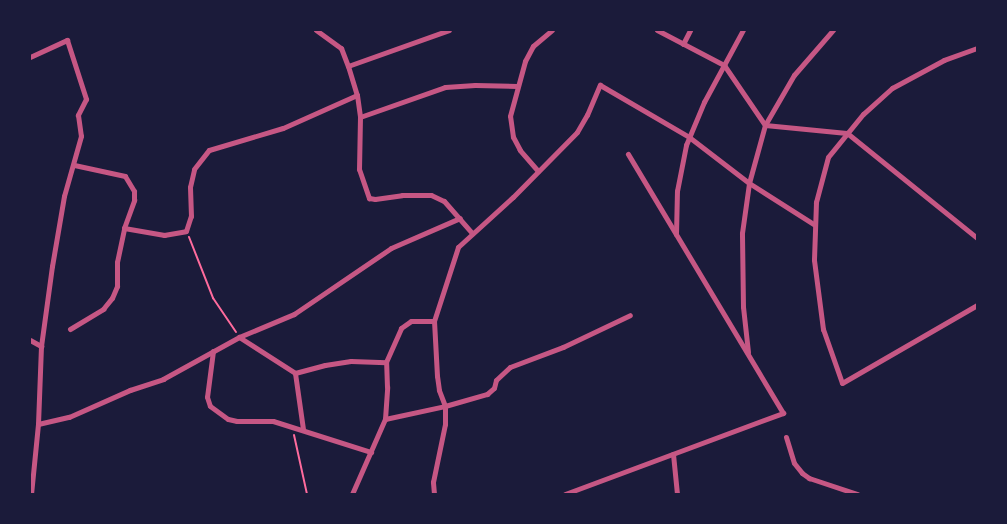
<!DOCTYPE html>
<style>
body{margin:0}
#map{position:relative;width:1007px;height:524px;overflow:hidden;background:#1b1b3a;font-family:Poppins,sans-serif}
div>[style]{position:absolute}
.path>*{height:2px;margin:-1px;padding:0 1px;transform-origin:1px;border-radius:1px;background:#ff6b9d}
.minor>*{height:5px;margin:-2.5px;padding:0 2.5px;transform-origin:2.5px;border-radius:2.5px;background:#c65784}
span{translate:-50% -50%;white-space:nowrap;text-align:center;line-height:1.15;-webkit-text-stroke:5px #1b1b3a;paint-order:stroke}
.frame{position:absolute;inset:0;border:31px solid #1b1b3a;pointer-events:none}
</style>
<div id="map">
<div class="path">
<div style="left:189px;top:237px;width:66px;rotate:68.5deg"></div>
<div style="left:213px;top:298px;width:41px;rotate:55.9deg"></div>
<div style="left:294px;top:435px;width:60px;rotate:77.6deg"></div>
</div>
<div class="minor">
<div style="left:316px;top:30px;width:31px;rotate:36deg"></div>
<div style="left:341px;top:48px;width:19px;rotate:69deg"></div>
<div style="left:348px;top:66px;width:30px;rotate:73deg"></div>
<div style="left:357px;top:95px;width:22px;rotate:82deg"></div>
<div style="left:360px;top:117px;width:52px;rotate:91.1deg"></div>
<div style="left:359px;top:169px;width:31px;rotate:71deg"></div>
<div style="left:369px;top:198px;width:6px;rotate:9deg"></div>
<div style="left:375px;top:199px;width:27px;rotate:-8deg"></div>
<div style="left:402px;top:195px;width:29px"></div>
<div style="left:431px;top:195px;width:14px;rotate:25deg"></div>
<div style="left:444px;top:201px;width:43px;rotate:48.8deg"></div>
<div style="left:657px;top:30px;width:76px;rotate:27.6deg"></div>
<div style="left:724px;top:65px;width:73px;rotate:55.7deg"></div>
<div style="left:765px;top:125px;width:82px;rotate:5.6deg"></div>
<div style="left:847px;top:133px;width:167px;rotate:38.9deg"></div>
<div style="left:683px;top:44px;width:16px;rotate:-63deg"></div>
<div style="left:977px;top:48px;width:35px;rotate:160deg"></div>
<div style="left:944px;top:60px;width:59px;rotate:151.7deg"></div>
<div style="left:892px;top:88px;width:39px;rotate:138deg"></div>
<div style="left:863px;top:114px;width:55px;rotate:129.1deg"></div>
<div style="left:828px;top:157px;width:47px;rotate:104.9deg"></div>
<div style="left:816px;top:202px;width:58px;rotate:92deg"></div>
<div style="left:814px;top:260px;width:70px;rotate:82.6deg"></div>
<div style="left:823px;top:329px;width:57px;rotate:70.6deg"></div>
<div style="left:842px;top:383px;width:156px;rotate:-30deg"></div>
<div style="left:30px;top:57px;width:41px;rotate:-24.7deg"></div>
<div style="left:67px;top:40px;width:62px;rotate:72.1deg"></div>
<div style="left:86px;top:99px;width:18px;rotate:117deg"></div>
<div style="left:78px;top:115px;width:21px;rotate:82deg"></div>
<div style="left:81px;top:136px;width:62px;rotate:105.8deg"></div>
<div style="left:64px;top:196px;width:71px;rotate:99.7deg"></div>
<div style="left:52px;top:266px;width:81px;rotate:97.8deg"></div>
<div style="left:41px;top:346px;width:78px;rotate:92.2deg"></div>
<div style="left:38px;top:424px;width:70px;rotate:95.7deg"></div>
<div style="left:348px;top:66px;width:107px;rotate:-19.6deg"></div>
<div style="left:360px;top:117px;width:90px;rotate:-19.4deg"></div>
<div style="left:445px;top:87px;width:30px;rotate:-4deg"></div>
<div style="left:475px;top:85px;width:42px;rotate:1.4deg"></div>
<div style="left:538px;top:171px;width:28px;rotate:-131deg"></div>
<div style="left:520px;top:150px;width:15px;rotate:-118deg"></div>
<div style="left:513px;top:137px;width:21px;rotate:-98deg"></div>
<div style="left:510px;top:116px;width:57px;rotate:-74.7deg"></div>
<div style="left:525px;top:61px;width:17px;rotate:-62deg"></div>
<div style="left:533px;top:46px;width:25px;rotate:-40deg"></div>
<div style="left:124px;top:228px;width:41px;rotate:9.9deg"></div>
<div style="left:164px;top:235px;width:22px;rotate:-10deg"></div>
<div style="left:186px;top:231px;width:16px;rotate:-72deg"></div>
<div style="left:191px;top:216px;width:29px;rotate:-92deg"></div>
<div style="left:190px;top:187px;width:18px;rotate:-77deg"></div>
<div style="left:194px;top:169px;width:24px;rotate:-52deg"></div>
<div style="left:209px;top:150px;width:77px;rotate:-16.6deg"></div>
<div style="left:283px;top:128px;width:81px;rotate:-24deg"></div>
<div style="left:676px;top:234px;width:43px;rotate:-88.7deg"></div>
<div style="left:677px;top:191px;width:47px;rotate:-78.9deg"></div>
<div style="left:686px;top:145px;width:47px;rotate:-67.3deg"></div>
<div style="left:704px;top:102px;width:82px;rotate:-61.6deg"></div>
<div style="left:70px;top:329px;width:39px;rotate:-31deg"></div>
<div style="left:103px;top:309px;width:14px;rotate:-51deg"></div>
<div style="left:112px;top:298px;width:13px;rotate:-67deg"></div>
<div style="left:117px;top:286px;width:24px;rotate:-90deg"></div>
<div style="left:117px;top:262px;width:35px;rotate:-78deg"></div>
<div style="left:124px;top:228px;width:30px;rotate:-70deg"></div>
<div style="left:134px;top:200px;width:9px;rotate:-90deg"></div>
<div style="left:134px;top:191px;width:17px;rotate:-121deg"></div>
<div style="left:125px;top:176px;width:52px;rotate:-167.8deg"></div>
<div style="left:239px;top:337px;width:67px;rotate:32.7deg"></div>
<div style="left:295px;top:373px;width:31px;rotate:-15deg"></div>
<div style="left:325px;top:365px;width:26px;rotate:-9deg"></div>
<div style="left:351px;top:361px;width:35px;rotate:2deg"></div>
<div style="left:30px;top:340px;width:13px;rotate:29deg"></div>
<div style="left:213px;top:351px;width:46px;rotate:97.4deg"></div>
<div style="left:207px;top:397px;width:9px;rotate:72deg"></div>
<div style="left:210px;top:406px;width:22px;rotate:36deg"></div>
<div style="left:228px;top:419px;width:9px;rotate:13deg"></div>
<div style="left:237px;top:421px;width:36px"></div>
<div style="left:273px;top:421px;width:103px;rotate:17.6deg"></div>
<div style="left:748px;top:352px;width:45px;rotate:-96.3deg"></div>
<div style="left:743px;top:307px;width:74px;rotate:-90.8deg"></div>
<div style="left:742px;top:233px;width:50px;rotate:-82deg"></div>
<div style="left:749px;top:183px;width:60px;rotate:-74.6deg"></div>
<div style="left:765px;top:125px;width:58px;rotate:-59.9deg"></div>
<div style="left:794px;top:75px;width:60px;rotate:-49.1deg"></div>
<div style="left:295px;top:373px;width:57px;rotate:81.9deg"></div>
<div style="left:385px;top:419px;width:61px;rotate:-12.2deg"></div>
<div style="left:445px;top:406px;width:44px;rotate:-15.9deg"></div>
<div style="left:487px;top:394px;width:9px;rotate:-41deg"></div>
<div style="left:494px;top:388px;width:8px;rotate:-76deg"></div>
<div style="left:496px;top:380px;width:19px;rotate:-43deg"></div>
<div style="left:510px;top:367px;width:57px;rotate:-20.7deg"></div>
<div style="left:563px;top:347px;width:74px;rotate:-25.5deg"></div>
<div style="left:38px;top:424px;width:32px;rotate:-13deg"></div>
<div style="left:69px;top:417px;width:67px;rotate:-23.9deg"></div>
<div style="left:130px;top:390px;width:35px;rotate:-18deg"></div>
<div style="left:163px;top:379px;width:87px;rotate:-28.9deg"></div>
<div style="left:239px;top:337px;width:60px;rotate:-22.7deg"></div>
<div style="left:294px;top:314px;width:117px;rotate:-34.2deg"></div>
<div style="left:391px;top:248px;width:75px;rotate:-23.5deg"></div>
<div style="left:786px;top:437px;width:27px;rotate:73deg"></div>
<div style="left:794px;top:463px;width:13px;rotate:51deg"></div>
<div style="left:802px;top:473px;width:9px;rotate:36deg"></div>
<div style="left:809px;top:478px;width:51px;rotate:18.4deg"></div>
<div style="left:673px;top:454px;width:40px;rotate:84.3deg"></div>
<div style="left:352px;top:494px;width:82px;rotate:-66.3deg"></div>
<div style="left:385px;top:419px;width:32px;rotate:-86deg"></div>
<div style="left:387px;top:387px;width:25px;rotate:-92deg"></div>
<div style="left:386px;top:362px;width:37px;rotate:-66deg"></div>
<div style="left:401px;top:328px;width:12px;rotate:-35deg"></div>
<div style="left:411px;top:321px;width:23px"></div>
<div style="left:434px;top:494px;width:12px;rotate:-95deg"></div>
<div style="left:433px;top:482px;width:59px;rotate:-78.3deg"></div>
<div style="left:445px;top:424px;width:18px;rotate:-90deg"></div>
<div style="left:445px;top:406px;width:17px;rotate:-111deg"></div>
<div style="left:439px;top:390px;width:14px;rotate:-98deg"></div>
<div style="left:437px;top:376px;width:55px;rotate:-93.1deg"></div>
<div style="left:434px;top:321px;width:78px;rotate:-72deg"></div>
<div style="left:458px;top:247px;width:74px;rotate:-42.3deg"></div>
<div style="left:513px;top:197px;width:91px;rotate:-45.4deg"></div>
<div style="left:577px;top:132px;width:20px;rotate:-60deg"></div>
<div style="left:587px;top:115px;width:33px;rotate:-67deg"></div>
<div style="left:600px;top:85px;width:103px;rotate:30.3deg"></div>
<div style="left:689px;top:137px;width:76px;rotate:37.5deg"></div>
<div style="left:749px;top:183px;width:78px;rotate:32.5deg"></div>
<div style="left:565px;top:494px;width:233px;rotate:-20.4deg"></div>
<div style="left:783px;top:413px;width:302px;rotate:-120.9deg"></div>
</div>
<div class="frame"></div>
</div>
